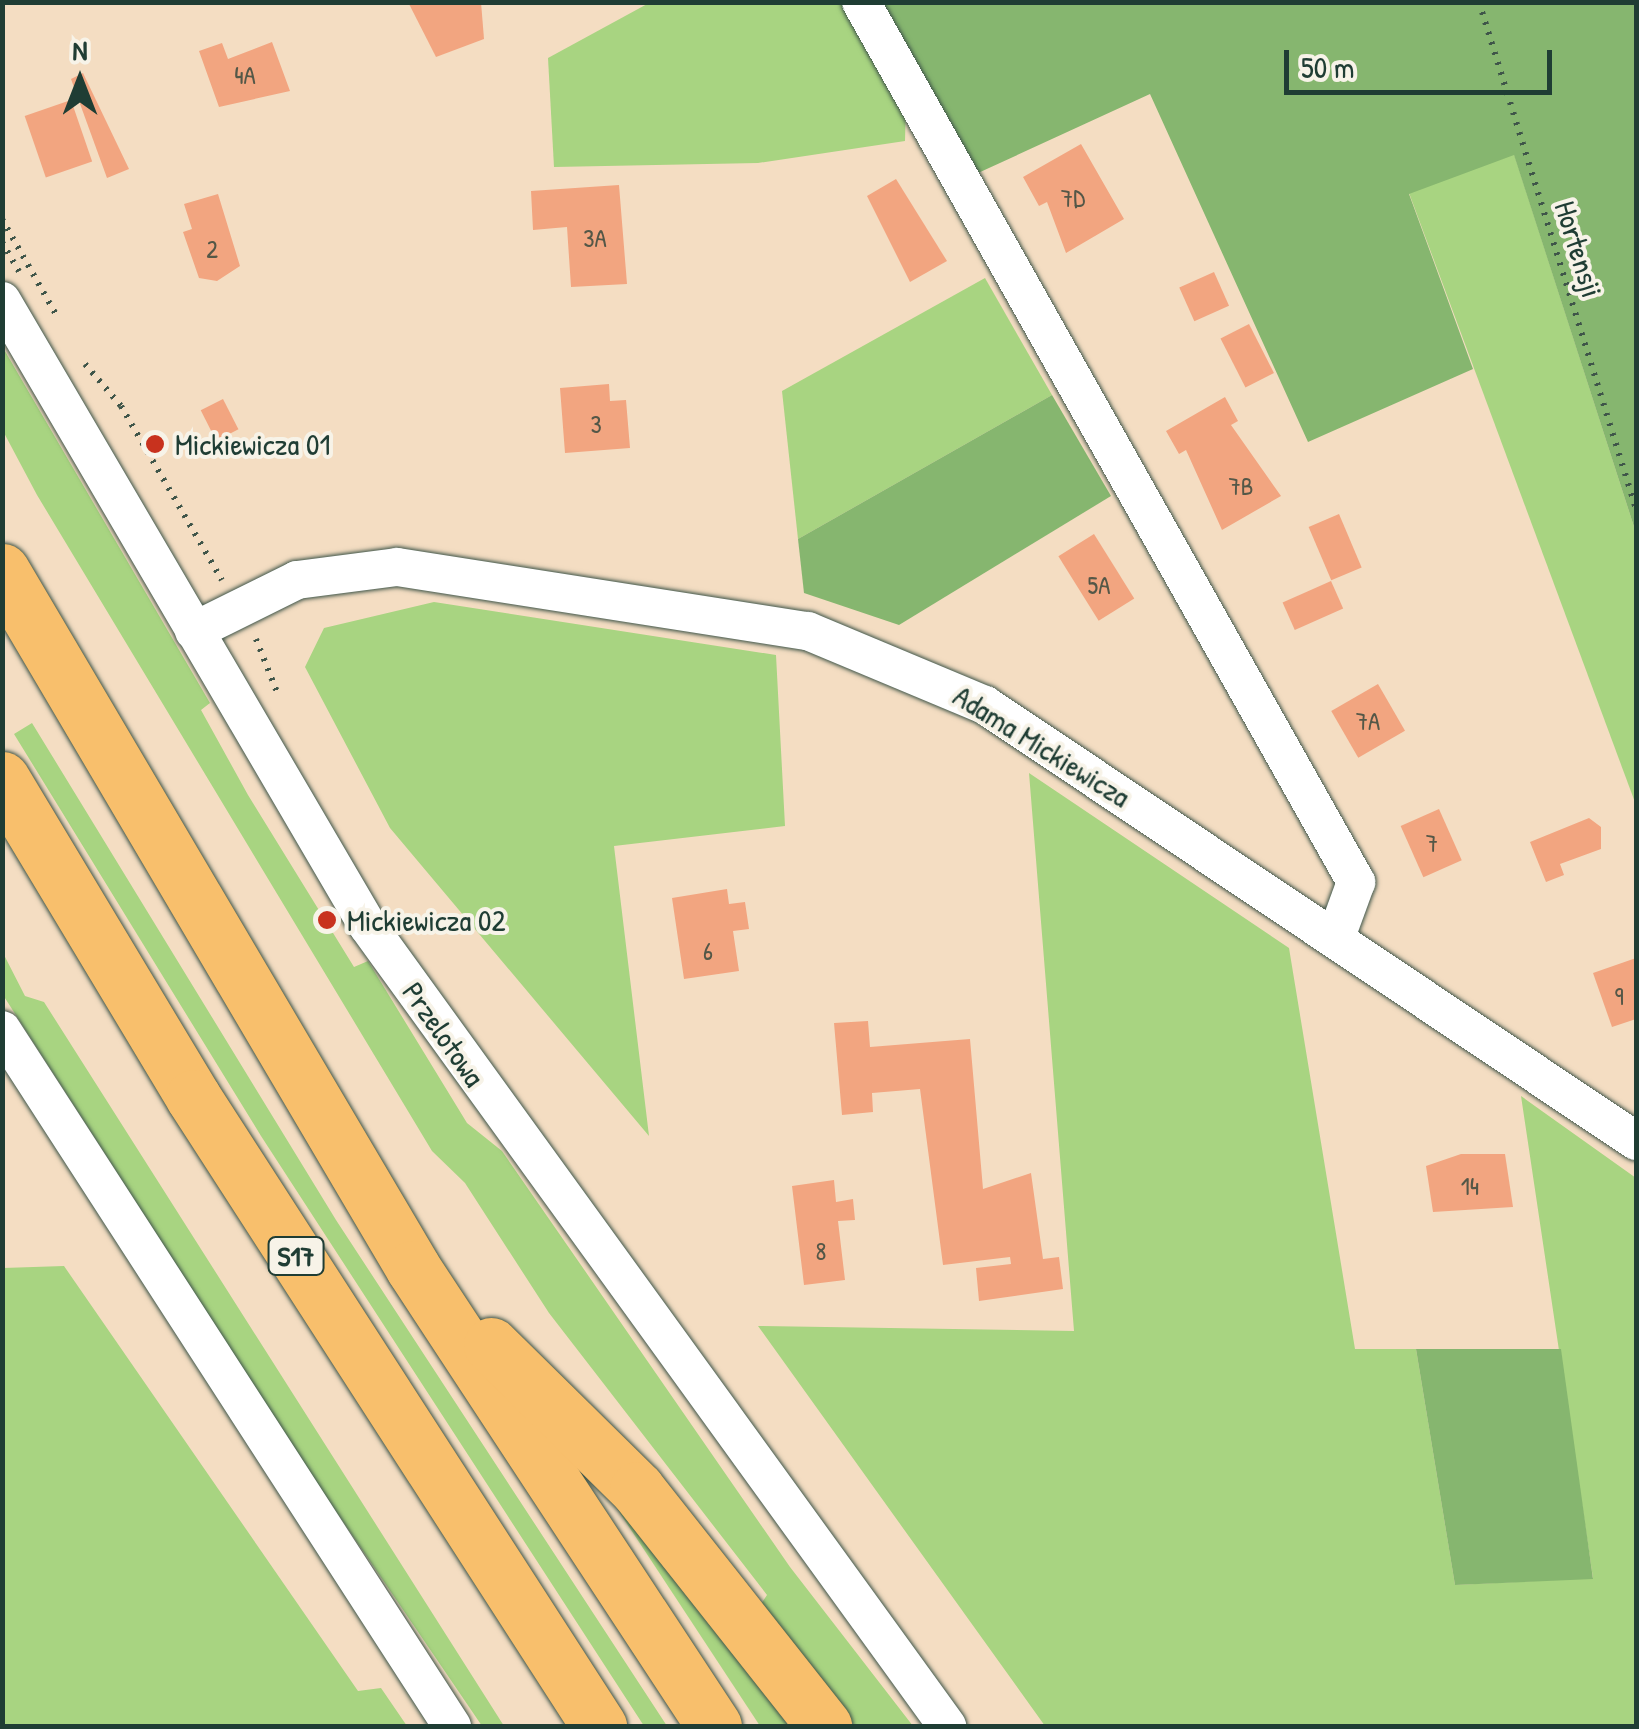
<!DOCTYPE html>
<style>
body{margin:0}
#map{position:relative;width:1639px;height:1729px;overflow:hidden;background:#f4ddc2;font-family:"Patrick Hand",sans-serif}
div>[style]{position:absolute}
.green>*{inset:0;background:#a8d481}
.forest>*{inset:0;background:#86b66f}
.building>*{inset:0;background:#f2a580;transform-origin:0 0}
.path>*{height:6px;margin-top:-3px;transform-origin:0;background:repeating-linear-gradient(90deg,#3f5549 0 2.5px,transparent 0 10.5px)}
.roads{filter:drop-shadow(0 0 2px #3f5549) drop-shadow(0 0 2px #3f5549)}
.minor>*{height:38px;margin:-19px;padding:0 19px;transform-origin:19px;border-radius:19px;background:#fff}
.highway>*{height:55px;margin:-27.5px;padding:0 27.5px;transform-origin:27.5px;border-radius:27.5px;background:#f8bf6c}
.dots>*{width:28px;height:28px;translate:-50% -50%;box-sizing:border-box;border:5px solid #f7f3e8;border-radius:50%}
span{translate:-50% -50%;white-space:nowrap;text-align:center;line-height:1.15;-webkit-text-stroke:8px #f7f3e8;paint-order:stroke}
.number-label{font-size:25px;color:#545747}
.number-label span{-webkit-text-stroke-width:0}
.shield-label span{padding:2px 8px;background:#f7f3e8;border:2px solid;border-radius:8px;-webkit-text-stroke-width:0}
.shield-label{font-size:28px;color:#1f3d34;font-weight:700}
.street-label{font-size:30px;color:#1f3d34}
.poi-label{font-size:30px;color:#1f3d34}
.left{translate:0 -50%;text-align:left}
.frame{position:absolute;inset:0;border:5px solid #1f3d34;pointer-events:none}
.north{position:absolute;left:30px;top:30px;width:100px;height:100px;-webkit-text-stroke:8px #f7f3e8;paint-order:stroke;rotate:0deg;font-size:28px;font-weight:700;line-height:40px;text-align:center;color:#1f3d34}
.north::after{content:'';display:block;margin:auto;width:35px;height:45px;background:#1f3d34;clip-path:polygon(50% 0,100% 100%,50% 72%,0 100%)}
.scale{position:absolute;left:1284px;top:50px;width:268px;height:45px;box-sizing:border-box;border:5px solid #1f3d34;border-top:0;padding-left:12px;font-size:30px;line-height:35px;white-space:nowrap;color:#1f3d34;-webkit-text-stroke:8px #f7f3e8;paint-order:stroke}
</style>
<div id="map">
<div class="green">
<div style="clip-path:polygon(649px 3px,850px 3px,906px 101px,905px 141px,758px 163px,554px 167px,548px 58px)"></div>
<div style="clip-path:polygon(1514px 154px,1636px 533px,1636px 805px,1409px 193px)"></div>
<div style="clip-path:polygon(985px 278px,1052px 395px,798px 539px,782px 391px)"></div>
<div style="clip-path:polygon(2px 346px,210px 703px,201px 710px,248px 795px,354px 967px,368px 961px,467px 1123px,502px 1151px,790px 1567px,913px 1726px,855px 1726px,761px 1604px,767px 1595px,549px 1313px,465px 1183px,432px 1151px,37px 495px,3px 431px)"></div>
<div style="clip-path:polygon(434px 602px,776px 655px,785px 826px,614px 846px,649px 1136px,390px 828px,305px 667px,324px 628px)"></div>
<div style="clip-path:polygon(32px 723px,336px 1220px,667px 1726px,644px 1726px,261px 1136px,14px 734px)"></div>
<div style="clip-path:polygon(1029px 773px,1289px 948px,1355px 1349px,1416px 1349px,1455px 1585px,1593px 1578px,1521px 1096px,1636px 1178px,1636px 1726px,1045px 1726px,758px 1326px,1074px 1331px)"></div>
<div style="clip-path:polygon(2px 951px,25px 996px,44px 1002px,504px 1726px,482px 1726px,310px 1473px,3px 995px)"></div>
<div style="clip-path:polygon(64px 1266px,358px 1691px,381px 1688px,407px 1726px,3px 1726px,3px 1268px)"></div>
<div style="clip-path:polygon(614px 1504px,755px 1681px,789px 1726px,760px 1726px)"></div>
</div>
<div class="forest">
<div style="clip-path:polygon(879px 3px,1636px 3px,1636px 533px,1514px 155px,1409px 194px,1473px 369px,1308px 442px,1150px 94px,978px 173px)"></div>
<div style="clip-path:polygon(1052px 395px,1111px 496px,899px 625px,804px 593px,798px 539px)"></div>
<div style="clip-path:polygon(1416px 1349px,1561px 1349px,1593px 1579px,1455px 1585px)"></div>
</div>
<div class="building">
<div style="clip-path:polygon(408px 2px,481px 2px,484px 39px,436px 57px)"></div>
<div style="clip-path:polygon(272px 42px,290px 91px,219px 107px,199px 51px,222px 43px,228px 59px)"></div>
<div style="clip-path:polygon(83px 73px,129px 169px,107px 178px,71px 79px)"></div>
<div style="left:71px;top:100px;width:65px;height:49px;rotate:71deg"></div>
<div style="clip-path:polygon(1081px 144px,1124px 219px,1066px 253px,1047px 202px,1039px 206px,1023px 177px)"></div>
<div style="clip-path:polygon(896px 179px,947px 261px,910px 282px,867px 196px)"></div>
<div style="clip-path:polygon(619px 185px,627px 284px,571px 287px,567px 227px,533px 230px,531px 191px)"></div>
<div style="clip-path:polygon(218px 194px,240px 266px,217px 281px,199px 278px,183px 232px,192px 229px,184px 204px)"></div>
<div style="left:1214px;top:272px;width:37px;height:38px;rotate:66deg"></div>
<div style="left:1249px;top:324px;width:55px;height:32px;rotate:63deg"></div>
<div style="clip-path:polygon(609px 384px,610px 401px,626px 400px,630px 448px,565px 453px,560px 388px)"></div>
<div style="clip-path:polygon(1225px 397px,1238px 421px,1231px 425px,1281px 496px,1222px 530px,1186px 450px,1179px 454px,1166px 431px)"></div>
<div style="left:223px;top:399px;width:34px;height:25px;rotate:63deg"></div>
<div style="left:1339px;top:514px;width:58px;height:33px;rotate:67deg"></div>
<div style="left:1094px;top:534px;width:76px;height:42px;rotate:58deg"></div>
<div style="left:1331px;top:581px;width:30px;height:53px;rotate:66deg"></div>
<div style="left:1378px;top:684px;width:54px;height:54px;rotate:60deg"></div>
<div style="left:1439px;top:809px;width:56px;height:42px;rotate:66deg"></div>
<div style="clip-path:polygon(1589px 818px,1601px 827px,1601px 849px,1560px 864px,1564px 875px,1546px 882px,1530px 842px)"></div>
<div style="clip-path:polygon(727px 889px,729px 904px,745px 902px,749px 929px,733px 931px,739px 971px,684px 979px,672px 898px)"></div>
<div style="clip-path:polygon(1636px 958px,1636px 1019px,1612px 1027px,1593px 973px)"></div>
<div style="clip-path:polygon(868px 1021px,870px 1047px,970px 1039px,983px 1189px,1031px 1173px,1043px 1259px,1059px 1257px,1063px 1289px,979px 1301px,976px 1268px,1011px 1264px,1010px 1257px,943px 1265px,920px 1089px,872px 1093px,873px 1112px,842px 1115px,834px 1023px)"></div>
<div style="clip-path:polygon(1461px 1154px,1505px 1154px,1513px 1207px,1433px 1212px,1426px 1166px)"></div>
<div style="clip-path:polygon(834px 1180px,836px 1202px,853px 1199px,855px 1220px,838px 1221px,845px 1280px,804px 1285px,792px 1186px)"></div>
</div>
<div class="path">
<div style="left:1479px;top:2px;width:531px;rotate:72.79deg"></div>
<div style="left:2px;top:219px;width:114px;rotate:60.5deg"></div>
<div style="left:2px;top:242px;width:34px;rotate:60deg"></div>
<div style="left:85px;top:364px;width:55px;rotate:49.4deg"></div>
<div style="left:121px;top:406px;width:201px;rotate:59.9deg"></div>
<div style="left:256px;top:639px;width:62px;rotate:68.4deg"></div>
</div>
<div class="roads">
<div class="minor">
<div style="left:861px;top:2px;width:1010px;rotate:60.64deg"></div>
<div style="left:1356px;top:882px;width:59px;rotate:110deg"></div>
<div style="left:2px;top:301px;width:724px;rotate:59.65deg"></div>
<div style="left:368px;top:926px;width:988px;rotate:54.1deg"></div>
<div style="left:194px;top:631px;width:115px;rotate:-26.3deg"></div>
<div style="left:297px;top:580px;width:101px;rotate:-7.4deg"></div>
<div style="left:397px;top:567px;width:416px;rotate:8.9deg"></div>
<div style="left:808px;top:631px;width:192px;rotate:22.7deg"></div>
<div style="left:985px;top:705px;width:784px;rotate:33.81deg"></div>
<div style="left:2px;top:1030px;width:829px;rotate:57.12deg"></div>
</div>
<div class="highway">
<div style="left:2px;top:571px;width:809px;rotate:59.47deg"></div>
<div style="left:413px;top:1268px;width:548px;rotate:56.69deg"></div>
<div style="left:2px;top:779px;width:371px;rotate:59deg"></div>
<div style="left:193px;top:1097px;width:749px;rotate:57.16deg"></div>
<div style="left:491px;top:1345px;width:205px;rotate:44.6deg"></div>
<div style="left:637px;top:1489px;width:302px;rotate:51.7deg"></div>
</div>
</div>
<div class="dots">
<div style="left:155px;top:444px;background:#c8321e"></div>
<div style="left:327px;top:920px;background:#c8321e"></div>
</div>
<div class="number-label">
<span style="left:245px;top:75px">4A</span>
<span style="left:1073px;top:198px">7D</span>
<span style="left:595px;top:238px">3A</span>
<span style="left:212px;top:249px">2</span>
<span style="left:596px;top:424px">3</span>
<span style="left:1241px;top:486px">7B</span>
<span style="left:1099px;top:585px">5A</span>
<span style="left:1368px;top:721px">7A</span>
<span style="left:1432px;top:843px">7</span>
<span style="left:708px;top:951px">6</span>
<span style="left:1619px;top:996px">9</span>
<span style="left:1470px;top:1186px">14</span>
<span style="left:821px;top:1251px">8</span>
</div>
<div class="shield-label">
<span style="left:296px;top:1256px">S17</span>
</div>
<div class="street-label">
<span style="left:1579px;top:249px;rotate:73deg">Hortensji</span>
<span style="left:1042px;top:746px;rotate:32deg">Adama Mickiewicza</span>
<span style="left:444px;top:1034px;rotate:55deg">Przelotowa</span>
</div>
<div class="poi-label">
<span class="left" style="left:175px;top:444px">Mickiewicza 01</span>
<span class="left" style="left:347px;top:920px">Mickiewicza 02</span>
</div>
<div class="frame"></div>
<div class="north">N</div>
<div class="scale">50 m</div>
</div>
